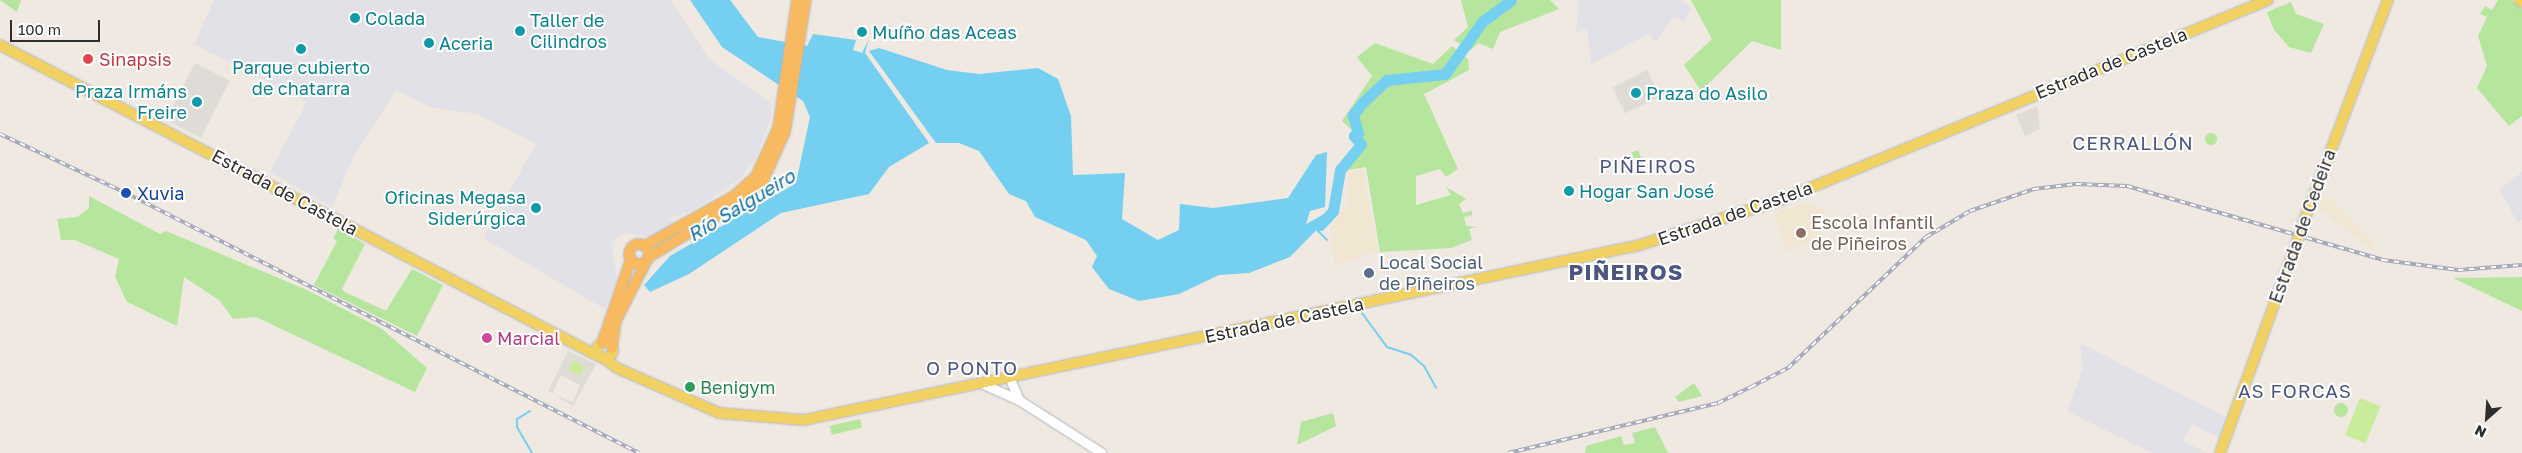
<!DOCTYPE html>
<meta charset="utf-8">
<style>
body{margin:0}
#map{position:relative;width:2522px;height:453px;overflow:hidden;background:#efe9e1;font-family:"Golos Text",sans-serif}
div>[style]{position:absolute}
.industrial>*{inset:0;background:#e3e1e8}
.education>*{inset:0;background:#f0e6d1}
.green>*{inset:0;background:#b6e59e;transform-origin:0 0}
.round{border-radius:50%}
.pitch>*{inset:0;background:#c9ec9a;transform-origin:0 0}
.plaza>*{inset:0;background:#dfdcd8;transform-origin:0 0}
.water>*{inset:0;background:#75cff0}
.stream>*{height:2px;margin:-1px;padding:0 1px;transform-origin:1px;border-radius:1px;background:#75cff0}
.river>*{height:11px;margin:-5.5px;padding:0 5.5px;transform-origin:5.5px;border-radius:5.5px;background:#75cff0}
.roads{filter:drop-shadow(0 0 1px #b4b7c1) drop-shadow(0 0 1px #b4b7c1)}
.secondary>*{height:9px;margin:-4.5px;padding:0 4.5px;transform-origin:4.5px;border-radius:4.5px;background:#fff}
.primary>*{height:10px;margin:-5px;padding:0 5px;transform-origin:5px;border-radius:5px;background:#f2d163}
.primary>.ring{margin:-5px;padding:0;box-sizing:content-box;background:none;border:10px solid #f2d163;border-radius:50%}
.trunk>*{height:10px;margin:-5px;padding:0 5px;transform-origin:5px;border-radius:5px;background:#f8ba60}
.trunk>.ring{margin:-5px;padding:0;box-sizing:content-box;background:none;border:10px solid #f8ba60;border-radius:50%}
.rail>*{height:4px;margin-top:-2px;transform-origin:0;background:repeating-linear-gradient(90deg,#fff 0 5.5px,#a3a6b8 0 11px);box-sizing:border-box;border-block:1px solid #a3a6b8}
.bridges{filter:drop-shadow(0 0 1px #c9c9c9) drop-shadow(0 0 1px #c9c9c9)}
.primary-bridge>*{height:10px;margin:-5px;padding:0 5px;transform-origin:5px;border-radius:5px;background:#f2d163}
.dots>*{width:14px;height:14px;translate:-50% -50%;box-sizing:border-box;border:2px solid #fff;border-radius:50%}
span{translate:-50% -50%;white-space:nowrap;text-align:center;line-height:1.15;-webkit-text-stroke:4px #fff;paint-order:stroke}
.culture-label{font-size:18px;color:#0d838f}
.left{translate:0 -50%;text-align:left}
.right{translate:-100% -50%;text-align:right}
.health-label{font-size:18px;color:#be3a42}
.street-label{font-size:18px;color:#2e2e2e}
.transit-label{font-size:18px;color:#164399}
.education-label{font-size:18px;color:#785e54}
.service-label{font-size:18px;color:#4e5e75}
.hotel-label{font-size:18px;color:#b23c85}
.leisure-label{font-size:18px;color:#27864d}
.neighbourhood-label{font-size:19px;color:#4d5680;letter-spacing:1px}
.water-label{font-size:19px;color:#0d6fa3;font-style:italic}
.district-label{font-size:22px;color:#4d5680;font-weight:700;letter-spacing:1px}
.north{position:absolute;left:2462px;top:393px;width:50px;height:50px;-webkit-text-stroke:4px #fff;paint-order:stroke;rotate:206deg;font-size:14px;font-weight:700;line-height:20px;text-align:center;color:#2e2e2e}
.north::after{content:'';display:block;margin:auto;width:18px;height:22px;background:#2e2e2e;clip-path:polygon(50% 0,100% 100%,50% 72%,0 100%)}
.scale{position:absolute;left:10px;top:20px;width:90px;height:22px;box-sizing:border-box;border:2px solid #2e2e2e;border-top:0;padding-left:6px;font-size:15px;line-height:18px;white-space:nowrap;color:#2e2e2e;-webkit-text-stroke:4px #fff;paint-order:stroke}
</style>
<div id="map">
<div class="industrial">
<div style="clip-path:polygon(214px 0,671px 0,708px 58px,772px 104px,771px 118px,757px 156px,740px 179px,692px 211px,670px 218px,674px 224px,651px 236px,623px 233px,611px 243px,617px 278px,605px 309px,483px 238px,536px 144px,477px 114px,430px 107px,396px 90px,353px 158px,332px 207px,270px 172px,307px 102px,194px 44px)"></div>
<div style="clip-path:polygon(1579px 0,1680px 0,1692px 8px,1684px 22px,1674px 17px,1655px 42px,1649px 34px,1591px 64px,1587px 30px,1576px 32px)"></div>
<div style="clip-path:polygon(2522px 172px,2522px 220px,2518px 223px,2499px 189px)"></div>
<div style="clip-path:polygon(2080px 343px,2227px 417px,2219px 438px,2192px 424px,2183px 441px,2207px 453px,2152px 453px,2067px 411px,2083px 368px)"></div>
</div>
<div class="education">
<div style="clip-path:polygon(1347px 170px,1363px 170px,1378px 252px,1335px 266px,1330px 229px,1348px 201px)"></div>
<div style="clip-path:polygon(2324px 194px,2376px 244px,2371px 249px,2318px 208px)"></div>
<div style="clip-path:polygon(1807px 202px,1824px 210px,1827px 221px,1816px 248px,1808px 244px,1788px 252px,1773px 215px)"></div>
</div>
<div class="green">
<div style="clip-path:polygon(0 0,21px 0,17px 12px)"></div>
<div style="clip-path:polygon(1461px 0,1550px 0,1559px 9px,1500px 32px,1493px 49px,1479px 43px,1471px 50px,1454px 40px,1468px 27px)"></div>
<div style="clip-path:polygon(1691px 0,1781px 0,1781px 50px,1752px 41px,1701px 91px,1684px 65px,1712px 39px)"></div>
<div style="clip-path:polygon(2498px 0,2511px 0,2522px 9px,2522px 116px,2509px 126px,2477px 88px,2487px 66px,2478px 36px,2487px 17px,2480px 14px,2485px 6px,2492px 10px)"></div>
<div style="clip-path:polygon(2291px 2px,2296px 14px,2324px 24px,2311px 53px,2289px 47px,2274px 30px,2267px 12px)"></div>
<div style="clip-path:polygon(1375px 43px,1433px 64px,1452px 46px,1468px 59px,1469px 70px,1424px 94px,1458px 169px,1446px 177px,1440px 169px,1416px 176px,1416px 205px,1451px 195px,1446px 187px,1466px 199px,1459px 204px,1463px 213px,1472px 211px,1472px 215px,1464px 217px,1466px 226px,1477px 227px,1469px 229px,1472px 240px,1451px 248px,1380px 252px,1366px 167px,1347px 170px,1361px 149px,1360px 138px,1342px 121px,1372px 76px,1357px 57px)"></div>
<div class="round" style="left:2205px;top:133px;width:12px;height:12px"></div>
<div style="left:1638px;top:150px;width:18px;height:7px;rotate:68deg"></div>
<div style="clip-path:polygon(89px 196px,160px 234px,166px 231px,307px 290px,382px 329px,427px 368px,415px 392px,256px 317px,233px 319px,219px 300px,184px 277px,177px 326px,127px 302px,115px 277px,119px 259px,75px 240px,61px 240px,57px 219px,77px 217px,89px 208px)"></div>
<div style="clip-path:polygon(338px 229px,365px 244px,342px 289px,345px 292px,386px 311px,412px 269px,443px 285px,417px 336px,314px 285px,337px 241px,333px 238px)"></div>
<div style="clip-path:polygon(2522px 277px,2522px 311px,2453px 278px)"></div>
<div style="clip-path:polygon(1694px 383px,1702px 396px,1679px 402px,1675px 397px)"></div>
<div class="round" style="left:2334px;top:403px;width:14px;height:14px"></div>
<div style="clip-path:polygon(1333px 413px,1336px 426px,1297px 445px,1301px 422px)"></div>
<div style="left:860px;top:419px;width:9px;height:31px;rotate:77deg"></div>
<div style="clip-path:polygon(1655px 427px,1668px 453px,1585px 453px,1586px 446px,1621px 436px,1624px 445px,1635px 443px,1632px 433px)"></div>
</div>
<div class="pitch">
<div style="left:573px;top:360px;width:14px;height:11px;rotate:30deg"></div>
<div style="left:2360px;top:398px;width:22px;height:40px;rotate:22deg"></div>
</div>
<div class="plaza">
<div style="left:195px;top:63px;width:39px;height:64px;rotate:27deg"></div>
<div style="left:1647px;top:70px;width:29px;height:39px;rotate:63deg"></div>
<div style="clip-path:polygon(2037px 106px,2040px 129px,2025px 136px,2016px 115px)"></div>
<div style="clip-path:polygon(evenodd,568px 351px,596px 364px,573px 406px,548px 391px,568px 351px,573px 360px,585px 367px,580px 376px,568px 370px,573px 360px,568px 351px,561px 375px,580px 385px,573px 402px,552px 394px,561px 375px)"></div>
</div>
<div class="water">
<div style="clip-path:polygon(690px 0,730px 0,758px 37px,807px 46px,813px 34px,856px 40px,853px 50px,862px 53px,869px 39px,865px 53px,929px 143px,889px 167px,869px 194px,781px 213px,689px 274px,650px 292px,644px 285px,670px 256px,796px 183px,810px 117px,803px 101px,722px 47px)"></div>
<div style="clip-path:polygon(879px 48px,947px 70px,979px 74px,1038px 68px,1058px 79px,1071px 116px,1073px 175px,1125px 173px,1122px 219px,1158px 240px,1179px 230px,1180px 204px,1213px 208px,1288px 198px,1316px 155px,1327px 152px,1325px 207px,1310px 211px,1306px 224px,1328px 212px,1331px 215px,1290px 257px,1249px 273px,1219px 275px,1179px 294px,1139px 301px,1109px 289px,1092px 267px,1097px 256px,1086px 240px,1035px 217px,1026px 201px,1009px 194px,979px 151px,959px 143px,936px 143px,869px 51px)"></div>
</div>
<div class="stream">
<div style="left:1317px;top:230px;width:14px;rotate:45deg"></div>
<div style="left:1362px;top:313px;width:42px;rotate:53.7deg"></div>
<div style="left:1387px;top:347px;width:25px;rotate:18deg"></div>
<div style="left:1411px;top:355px;width:17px;rotate:40deg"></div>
<div style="left:1424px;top:366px;width:25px;rotate:61deg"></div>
<div style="left:530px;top:411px;width:15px;rotate:148deg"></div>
<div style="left:517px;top:419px;width:8px;rotate:90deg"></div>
<div style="left:517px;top:427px;width:30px;rotate:60deg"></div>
</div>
<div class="river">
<div style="left:1320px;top:225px;width:19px;rotate:-47deg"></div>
<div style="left:1333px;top:211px;width:42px;rotate:-80.3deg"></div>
<div style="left:1340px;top:170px;width:33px;rotate:-51deg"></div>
<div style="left:1361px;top:144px;width:11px;rotate:-131deg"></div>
<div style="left:1354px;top:136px;width:5px;rotate:-37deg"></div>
<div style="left:1358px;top:133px;width:19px;rotate:-106deg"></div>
<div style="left:1353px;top:115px;width:15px;rotate:-53deg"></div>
<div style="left:1362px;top:103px;width:34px;rotate:-43deg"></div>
<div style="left:1387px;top:80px;width:58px;rotate:-5.9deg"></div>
<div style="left:1445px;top:74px;width:64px;rotate:-54.6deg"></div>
<div style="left:1482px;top:22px;width:36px;rotate:-37deg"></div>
</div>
<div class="roads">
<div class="secondary">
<div style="left:1010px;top:379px;width:23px;rotate:67deg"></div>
<div style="left:983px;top:384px;width:39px;rotate:24deg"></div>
<div style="left:1019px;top:400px;width:98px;rotate:32.6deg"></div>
</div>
<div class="primary">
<div style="left:2519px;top:0;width:4px;rotate:34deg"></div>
<div style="left:0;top:45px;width:676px;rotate:27.47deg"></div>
<div style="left:2304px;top:221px;width:236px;rotate:-69.2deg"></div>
<div class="ring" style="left:597px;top:342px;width:6px;height:6px"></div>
<div style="left:604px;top:358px;width:16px;rotate:38deg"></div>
<div style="left:617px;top:368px;width:111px;rotate:23.8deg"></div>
<div style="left:719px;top:413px;width:85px;rotate:4.7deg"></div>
<div style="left:804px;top:420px;width:854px;rotate:-11.82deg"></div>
<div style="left:1640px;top:245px;width:150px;rotate:-17.8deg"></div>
<div style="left:1783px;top:199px;width:524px;rotate:-22.31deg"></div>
<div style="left:2220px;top:453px;width:225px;rotate:-70deg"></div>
</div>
<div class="trunk">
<div class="ring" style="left:629px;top:244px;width:10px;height:10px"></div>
<div style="left:644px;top:246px;width:103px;rotate:-29.1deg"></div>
<div style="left:734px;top:196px;width:30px;rotate:-42deg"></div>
<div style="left:756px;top:176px;width:53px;rotate:-65.4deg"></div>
<div style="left:778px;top:128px;width:129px;rotate:-81.6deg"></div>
<div style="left:649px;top:257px;width:110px;rotate:-31.2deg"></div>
<div style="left:743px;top:200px;width:28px;rotate:-44deg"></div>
<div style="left:763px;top:181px;width:54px;rotate:-65.8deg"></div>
<div style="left:785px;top:132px;width:134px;rotate:-81deg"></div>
<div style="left:602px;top:343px;width:89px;rotate:-71deg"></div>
<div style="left:612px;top:348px;width:27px;rotate:-82deg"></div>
<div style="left:616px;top:321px;width:68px;rotate:-63.1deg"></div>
</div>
</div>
<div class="rail">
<div style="left:0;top:134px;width:139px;rotate:25.1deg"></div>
<div style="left:126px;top:193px;width:575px;rotate:26.88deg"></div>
<div style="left:1508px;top:453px;width:216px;rotate:-13.4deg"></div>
<div style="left:1718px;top:403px;width:37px;rotate:-26deg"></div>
<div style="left:1751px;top:387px;width:42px;rotate:-27.2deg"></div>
<div style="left:1788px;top:368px;width:190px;rotate:-43.5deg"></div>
<div style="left:1926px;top:237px;width:51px;rotate:-30.6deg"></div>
<div style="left:1970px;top:211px;width:68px;rotate:-19deg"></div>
<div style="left:2034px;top:189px;width:42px;rotate:-6.8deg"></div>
<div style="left:2076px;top:184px;width:51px;rotate:2.2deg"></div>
<div style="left:2127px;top:186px;width:266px;rotate:16.1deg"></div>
<div style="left:2383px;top:260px;width:76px;rotate:7.6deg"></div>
<div style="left:2458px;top:270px;width:64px;rotate:-4.5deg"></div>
</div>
<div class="bridges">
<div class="primary-bridge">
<div style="left:2297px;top:242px;width:22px;rotate:-72deg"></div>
</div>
</div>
<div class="dots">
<div style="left:355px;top:18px;background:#0f9aa8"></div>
<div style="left:520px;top:31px;background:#0f9aa8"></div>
<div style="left:862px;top:32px;background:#0f9aa8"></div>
<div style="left:429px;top:43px;background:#0f9aa8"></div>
<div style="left:301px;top:49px;background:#0f9aa8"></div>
<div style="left:88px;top:59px;background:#e0444e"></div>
<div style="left:1636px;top:93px;background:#0f9aa8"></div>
<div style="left:197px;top:102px;background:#0f9aa8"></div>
<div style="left:1569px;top:191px;background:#0f9aa8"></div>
<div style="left:126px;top:193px;background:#1a4fb4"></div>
<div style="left:536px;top:208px;background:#0f9aa8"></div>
<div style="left:1801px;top:233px;background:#8d6e63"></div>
<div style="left:1369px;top:273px;background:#5c6f8a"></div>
<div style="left:487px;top:338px;background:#d1479c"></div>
<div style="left:690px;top:387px;background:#2e9e5b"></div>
</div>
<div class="culture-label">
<span class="left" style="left:365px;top:18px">Colada</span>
<span class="left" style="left:530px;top:31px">Taller de<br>Cilindros</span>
<span class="left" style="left:872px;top:32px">Muíño das Aceas</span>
<span class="left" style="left:439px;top:43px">Aceria</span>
<span style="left:301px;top:78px">Parque cubierto<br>de chatarra</span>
<span class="right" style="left:187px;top:102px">Praza Irmáns<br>Freire</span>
<span class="left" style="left:1646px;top:93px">Praza do Asilo</span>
<span class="left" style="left:1579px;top:191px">Hogar San José</span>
<span class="right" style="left:526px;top:208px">Oficinas Megasa<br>Siderúrgica</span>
</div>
<div class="health-label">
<span class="left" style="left:99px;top:59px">Sinapsis</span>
</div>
<div class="street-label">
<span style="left:2111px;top:63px;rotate:-22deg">Estrada de Castela</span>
<span style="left:285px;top:192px;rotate:28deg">Estrada de Castela</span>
<span style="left:1735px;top:213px;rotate:-19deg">Estrada de Castela</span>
<span style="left:2302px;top:226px;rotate:-70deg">Estrada de Cedeira</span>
<span style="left:1284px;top:320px;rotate:-12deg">Estrada de Castela</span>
</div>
<div class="transit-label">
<span class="left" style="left:137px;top:193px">Xuvia</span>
</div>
<div class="education-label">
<span class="left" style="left:1811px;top:233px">Escola Infantil<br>de Piñeiros</span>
</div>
<div class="service-label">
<span class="left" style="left:1379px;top:273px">Local Social<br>de Piñeiros</span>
</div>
<div class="hotel-label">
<span class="left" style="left:497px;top:338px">Marcial</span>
</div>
<div class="leisure-label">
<span class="left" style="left:700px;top:387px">Benigym</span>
</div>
<div class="neighbourhood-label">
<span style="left:2133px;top:143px">CERRALLÓN</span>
<span style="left:1648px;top:166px">PIÑEIROS</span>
<span style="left:972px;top:368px">O PONTO</span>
<span style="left:2295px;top:391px">AS FORCAS</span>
</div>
<div class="water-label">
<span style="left:741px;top:205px;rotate:-31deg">Río Salgueiro</span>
</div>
<div class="district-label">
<span style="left:1626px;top:272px">PIÑEIROS</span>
</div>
<div class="north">N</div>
<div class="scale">100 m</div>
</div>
